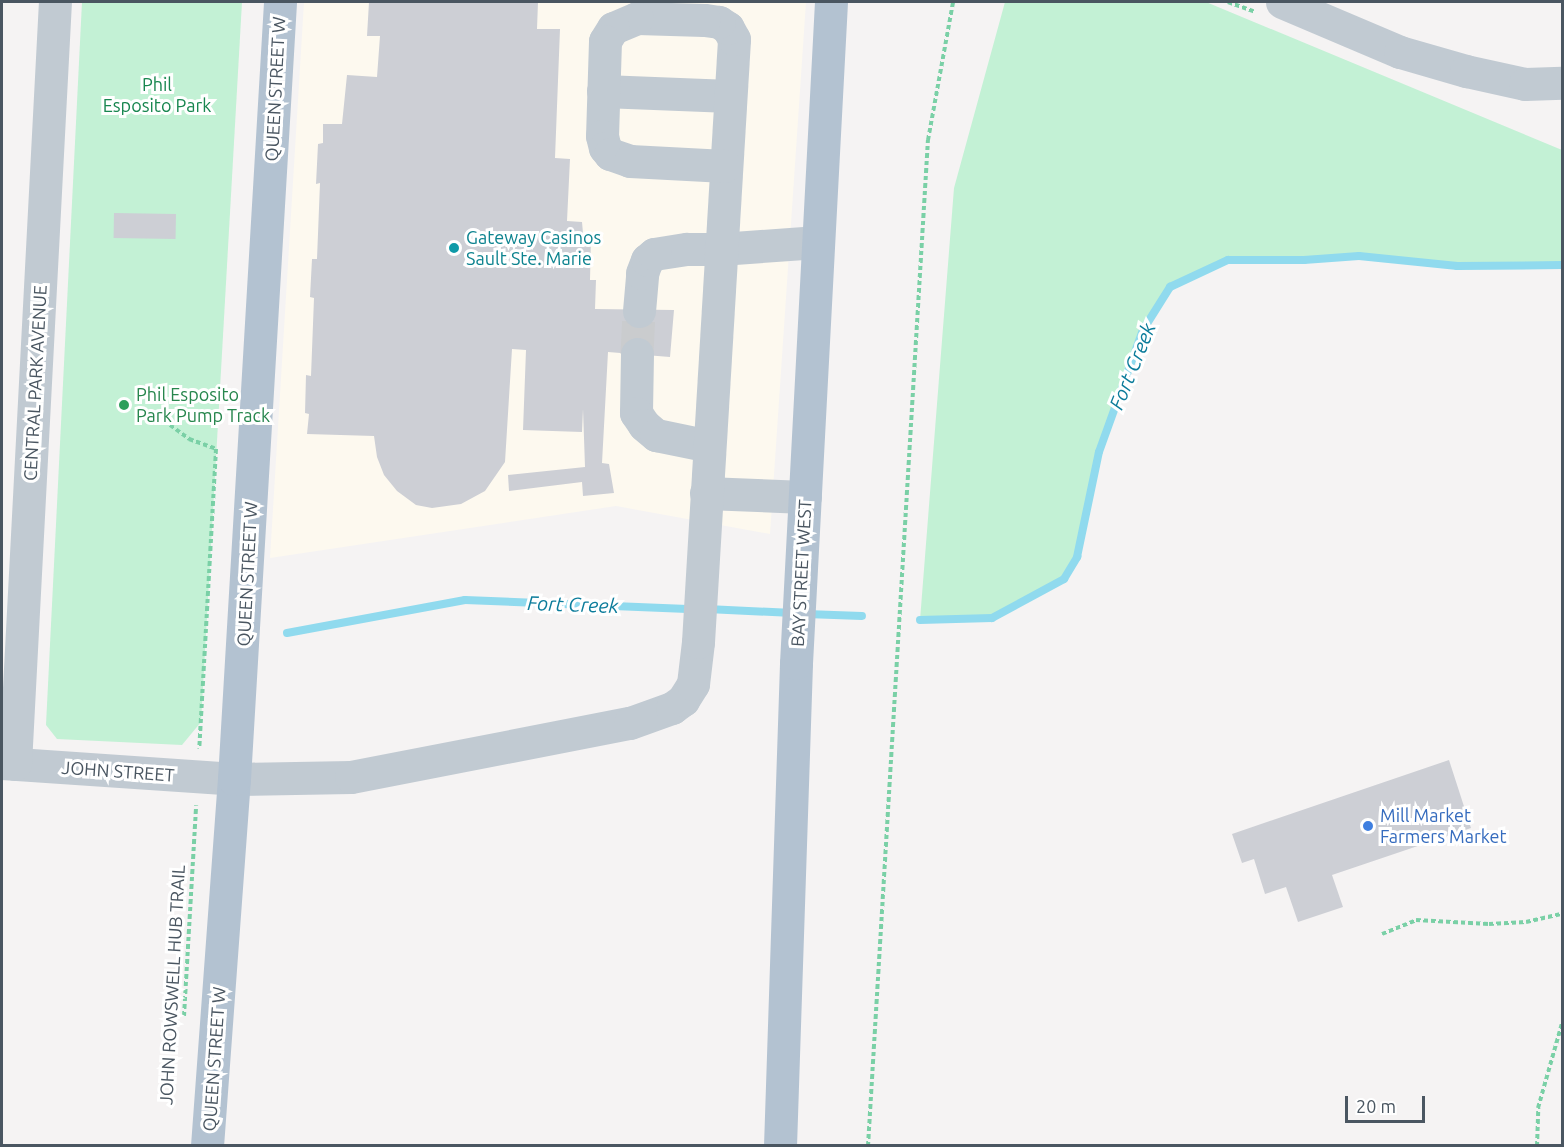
<!DOCTYPE html>
<style>
body{margin:0}
#map{position:relative;width:1564px;height:1147px;overflow:hidden;background:#f5f3f3;font-family:Ubuntu,sans-serif}
div>[style]{position:absolute}
.commercial>*{inset:0;background:#fdf9ef}
.green>*{inset:0;background:#c3f1d5}
.stream>*{height:8px;margin:-4px;padding:0 4px;transform-origin:4px;border-radius:4px;background:#90daee}
.building>*{inset:0;background:#cdcfd5;transform-origin:0 0}
.minor-tunnel>*{height:33px;margin-top:-16.5px;transform-origin:0;background:repeating-linear-gradient(90deg,#caccce 0 33px,transparent 0 49px)}
.path>*{height:4px;margin-top:-2px;transform-origin:0;background:repeating-linear-gradient(90deg,#7ad0a6 0 4.5px,transparent 0 7.5px)}
.minor>*{height:33px;margin:-16.5px;padding:0 16.5px;transform-origin:16.5px;border-radius:16.5px;background:#c1cad2}
.major>*{height:33px;margin:-16.5px;padding:0 16.5px;transform-origin:16.5px;border-radius:16.5px;background:#b3c2d1}
.dots>*{width:16px;height:16px;translate:-50% -50%;box-sizing:border-box;border:3px solid #fff;border-radius:50%}
span{translate:-50% -50%;white-space:nowrap;text-align:center;line-height:1.15;-webkit-text-stroke:6px #fff;paint-order:stroke}
.park-label{font-size:18px;color:#17864f}
.street-label{font-size:18px;color:#4a5661}
.culture-label{font-size:18px;color:#0d838f}
.left{translate:0 -50%;text-align:left}
.leisure-label{font-size:18px;color:#27864d}
.shop-label{font-size:18px;color:#366cbe}
.water-label{font-size:20px;color:#0c7c9b;font-style:italic}
.frame{position:absolute;inset:0;border:3px solid #4a5661;pointer-events:none}
.scale{position:absolute;left:1345px;top:1096px;width:80px;height:27px;box-sizing:border-box;border:3px solid #4a5661;border-top:0;padding-left:8px;font-size:18px;line-height:21px;white-space:nowrap;color:#4a5661;-webkit-text-stroke:4px #fff;paint-order:stroke}
</style>
<div id="map">
<div class="commercial">
<div style="clip-path:polygon(304px 2px,806px 2px,770px 534px,616px 506px,270px 558px)"></div>
</div>
<div class="green">
<div style="clip-path:polygon(82px 2px,242px 2px,201px 722px,182px 745px,57px 739px,46px 725px)"></div>
<div style="clip-path:polygon(1005px 2px,1206px 2px,1562px 150px,1562px 265px,1457px 266px,1359px 256px,1304px 260px,1228px 260px,1170px 287px,1138px 344px,1099px 452px,1077px 557px,1064px 579px,992px 618px,920px 620px,954px 188px)"></div>
</div>
<div class="stream">
<div style="left:707px;top:609px;width:86px;rotate:2.7deg"></div>
<div style="left:806px;top:614px;width:56px;rotate:2deg"></div>
<div style="left:920px;top:620px;width:72px;rotate:-1.6deg"></div>
<div style="left:992px;top:618px;width:82px;rotate:-28.4deg"></div>
<div style="left:1064px;top:579px;width:26px;rotate:-59deg"></div>
<div style="left:1077px;top:557px;width:107px;rotate:-78.2deg"></div>
<div style="left:1099px;top:452px;width:130px;rotate:-70.2deg"></div>
<div style="left:1143px;top:330px;width:51px;rotate:-57.9deg"></div>
<div style="left:1170px;top:287px;width:64px;rotate:-25deg"></div>
<div style="left:1228px;top:260px;width:76px"></div>
<div style="left:1304px;top:260px;width:55px;rotate:-4.2deg"></div>
<div style="left:1359px;top:256px;width:99px;rotate:5.8deg"></div>
<div style="left:1457px;top:266px;width:105px;rotate:-0.5deg"></div>
<div style="left:287px;top:633px;width:181px;rotate:-10.5deg"></div>
<div style="left:465px;top:600px;width:229px;rotate:2.3deg"></div>
</div>
<div class="building">
<div style="clip-path:polygon(369px 2px,538px 2px,537px 29px,560px 29px,555px 158px,570px 159px,567px 221px,582px 222px,583px 233px,591px 237px,590px 280px,596px 280px,595px 309px,674px 310px,670px 357px,608px 352px,602px 463px,609px 464px,614px 493px,583px 496px,582px 482px,509px 491px,508px 475px,585px 467px,583px 409px,582px 432px,523px 430px,526px 350px,512px 349px,505px 462px,485px 491px,461px 504px,432px 508px,416px 505px,397px 491px,384px 475px,377px 457px,374px 436px,307px 434px,309px 414px,305px 413px,306px 375px,311px 376px,314px 298px,310px 297px,312px 259px,317px 259px,320px 183px,316px 184px,318px 144px,323px 143px,323px 124px,342px 124px,347px 75px,377px 77px,380px 36px,367px 36px)"></div>
<div style="left:114px;top:213px;width:62px;height:25px;rotate:1deg"></div>
<div style="clip-path:polygon(1449px 760px,1471px 828px,1332px 875px,1343px 907px,1298px 922px,1286px 887px,1265px 894px,1254px 859px,1242px 863px,1232px 834px)"></div>
</div>
<div class="minor-tunnel">
<div style="left:637px;top:354px;width:43px;rotate:-87.3deg"></div>
</div>
<div class="path">
<div style="left:1228px;top:2px;width:29px;rotate:20deg"></div>
<div style="left:170px;top:425px;width:24px;rotate:36deg"></div>
<div style="left:189px;top:439px;width:29px;rotate:20deg"></div>
<div style="left:216px;top:449px;width:300px;rotate:93.2deg"></div>
<div style="left:1382px;top:934px;width:37px;rotate:-22deg"></div>
<div style="left:1416px;top:920px;width:73px;rotate:3.1deg"></div>
<div style="left:1489px;top:924px;width:37px;rotate:-3deg"></div>
<div style="left:1526px;top:922px;width:37px;rotate:-13deg"></div>
<div style="left:184px;top:1016px;width:211px;rotate:-86.7deg"></div>
<div style="left:868px;top:1146px;width:1008px;rotate:-86.59deg"></div>
<div style="left:928px;top:140px;width:140px;rotate:-79.7deg"></div>
<div style="left:1537px;top:1146px;width:38px;rotate:-88deg"></div>
<div style="left:1538px;top:1108px;width:88px;rotate:-74.2deg"></div>
</div>
<div class="minor">
<div style="left:1282px;top:2px;width:128px;rotate:23deg"></div>
<div style="left:1400px;top:52px;width:69px;rotate:16.1deg"></div>
<div style="left:1466px;top:71px;width:60px;rotate:12.4deg"></div>
<div style="left:1525px;top:84px;width:37px;rotate:-2deg"></div>
<div style="left:603px;top:91px;width:127px;rotate:2.3deg"></div>
<div style="left:639px;top:311px;width:38px;rotate:-85deg"></div>
<div style="left:642px;top:273px;width:14px;rotate:-69deg"></div>
<div style="left:647px;top:260px;width:9px;rotate:-41deg"></div>
<div style="left:654px;top:254px;width:33px;rotate:-9deg"></div>
<div style="left:687px;top:249px;width:33px"></div>
<div style="left:720px;top:249px;width:98px;rotate:-4.1deg"></div>
<div style="left:637px;top:354px;width:59px;rotate:91deg"></div>
<div style="left:636px;top:413px;width:14px;rotate:56deg"></div>
<div style="left:644px;top:425px;width:16px;rotate:40deg"></div>
<div style="left:656px;top:435px;width:54px;rotate:11.7deg"></div>
<div style="left:706px;top:493px;width:99px;rotate:2.3deg"></div>
<div style="left:2px;top:763px;width:233px;rotate:3.9deg"></div>
<div style="left:234px;top:779px;width:117px;rotate:-1deg"></div>
<div style="left:351px;top:777px;width:284px;rotate:-11deg"></div>
<div style="left:630px;top:723px;width:45px;rotate:-19.7deg"></div>
<div style="left:672px;top:708px;width:14px;rotate:-36deg"></div>
<div style="left:683px;top:700px;width:19px;rotate:-58deg"></div>
<div style="left:693px;top:684px;width:42px;rotate:-83.2deg"></div>
<div style="left:698px;top:642px;width:604px;rotate:-86.58deg"></div>
<div style="left:734px;top:39px;width:13px;rotate:-119deg"></div>
<div style="left:728px;top:28px;width:11px;rotate:-146deg"></div>
<div style="left:719px;top:22px;width:15px;rotate:-172deg"></div>
<div style="left:704px;top:20px;width:67px;rotate:-178.3deg"></div>
<div style="left:637px;top:18px;width:26px;rotate:157deg"></div>
<div style="left:613px;top:28px;width:15px;rotate:122deg"></div>
<div style="left:605px;top:41px;width:95px;rotate:91.8deg"></div>
<div style="left:602px;top:136px;width:12px;rotate:76deg"></div>
<div style="left:605px;top:148px;width:8px;rotate:50deg"></div>
<div style="left:610px;top:154px;width:21px;rotate:19deg"></div>
<div style="left:630px;top:161px;width:95px;rotate:3deg"></div>
<div style="left:15px;top:764px;width:763px;rotate:-87deg"></div>
</div>
<div class="major">
<div style="left:207px;top:1146px;width:368px;rotate:-85.8deg"></div>
<div style="left:234px;top:779px;width:778px;rotate:-86.61deg"></div>
<div style="left:780px;top:1146px;width:483px;rotate:-88.1deg"></div>
<div style="left:796px;top:663px;width:662px;rotate:-86.97deg"></div>
</div>
<div class="dots">
<div style="left:454px;top:248px;background:#0f9aa8"></div>
<div style="left:124px;top:405px;background:#2e9e5b"></div>
<div style="left:1368px;top:826px;background:#3f7fe0"></div>
</div>
<div class="park-label">
<span style="left:157px;top:95px">Phil<br>Esposito Park</span>
</div>
<div class="street-label">
<span style="left:275px;top:89px;rotate:-87deg">QUEEN STREET W</span>
<span style="left:35px;top:383px;rotate:-87deg">CENTRAL PARK AVENUE</span>
<span style="left:801px;top:573px;rotate:-87deg">BAY STREET WEST</span>
<span style="left:247px;top:574px;rotate:-87deg">QUEEN STREET W</span>
<span style="left:118px;top:771px;rotate:4deg">JOHN STREET</span>
<span style="left:172px;top:985px;rotate:-87deg">JOHN ROWSWELL HUB TRAIL</span>
<span style="left:214px;top:1059px;rotate:-86deg">QUEEN STREET W</span>
</div>
<div class="culture-label">
<span class="left" style="left:466px;top:248px">Gateway Casinos<br>Sault Ste. Marie</span>
</div>
<div class="leisure-label">
<span class="left" style="left:136px;top:405px">Phil Esposito<br>Park Pump Track</span>
</div>
<div class="shop-label">
<span class="left" style="left:1380px;top:826px">Mill Market<br>Farmers Market</span>
</div>
<div class="water-label">
<span style="left:1132px;top:366px;rotate:-68deg">Fort Creek</span>
<span style="left:573px;top:604px;rotate:2deg">Fort Creek</span>
</div>
<div class="frame"></div>
<div class="scale">20 m</div>
</div>
